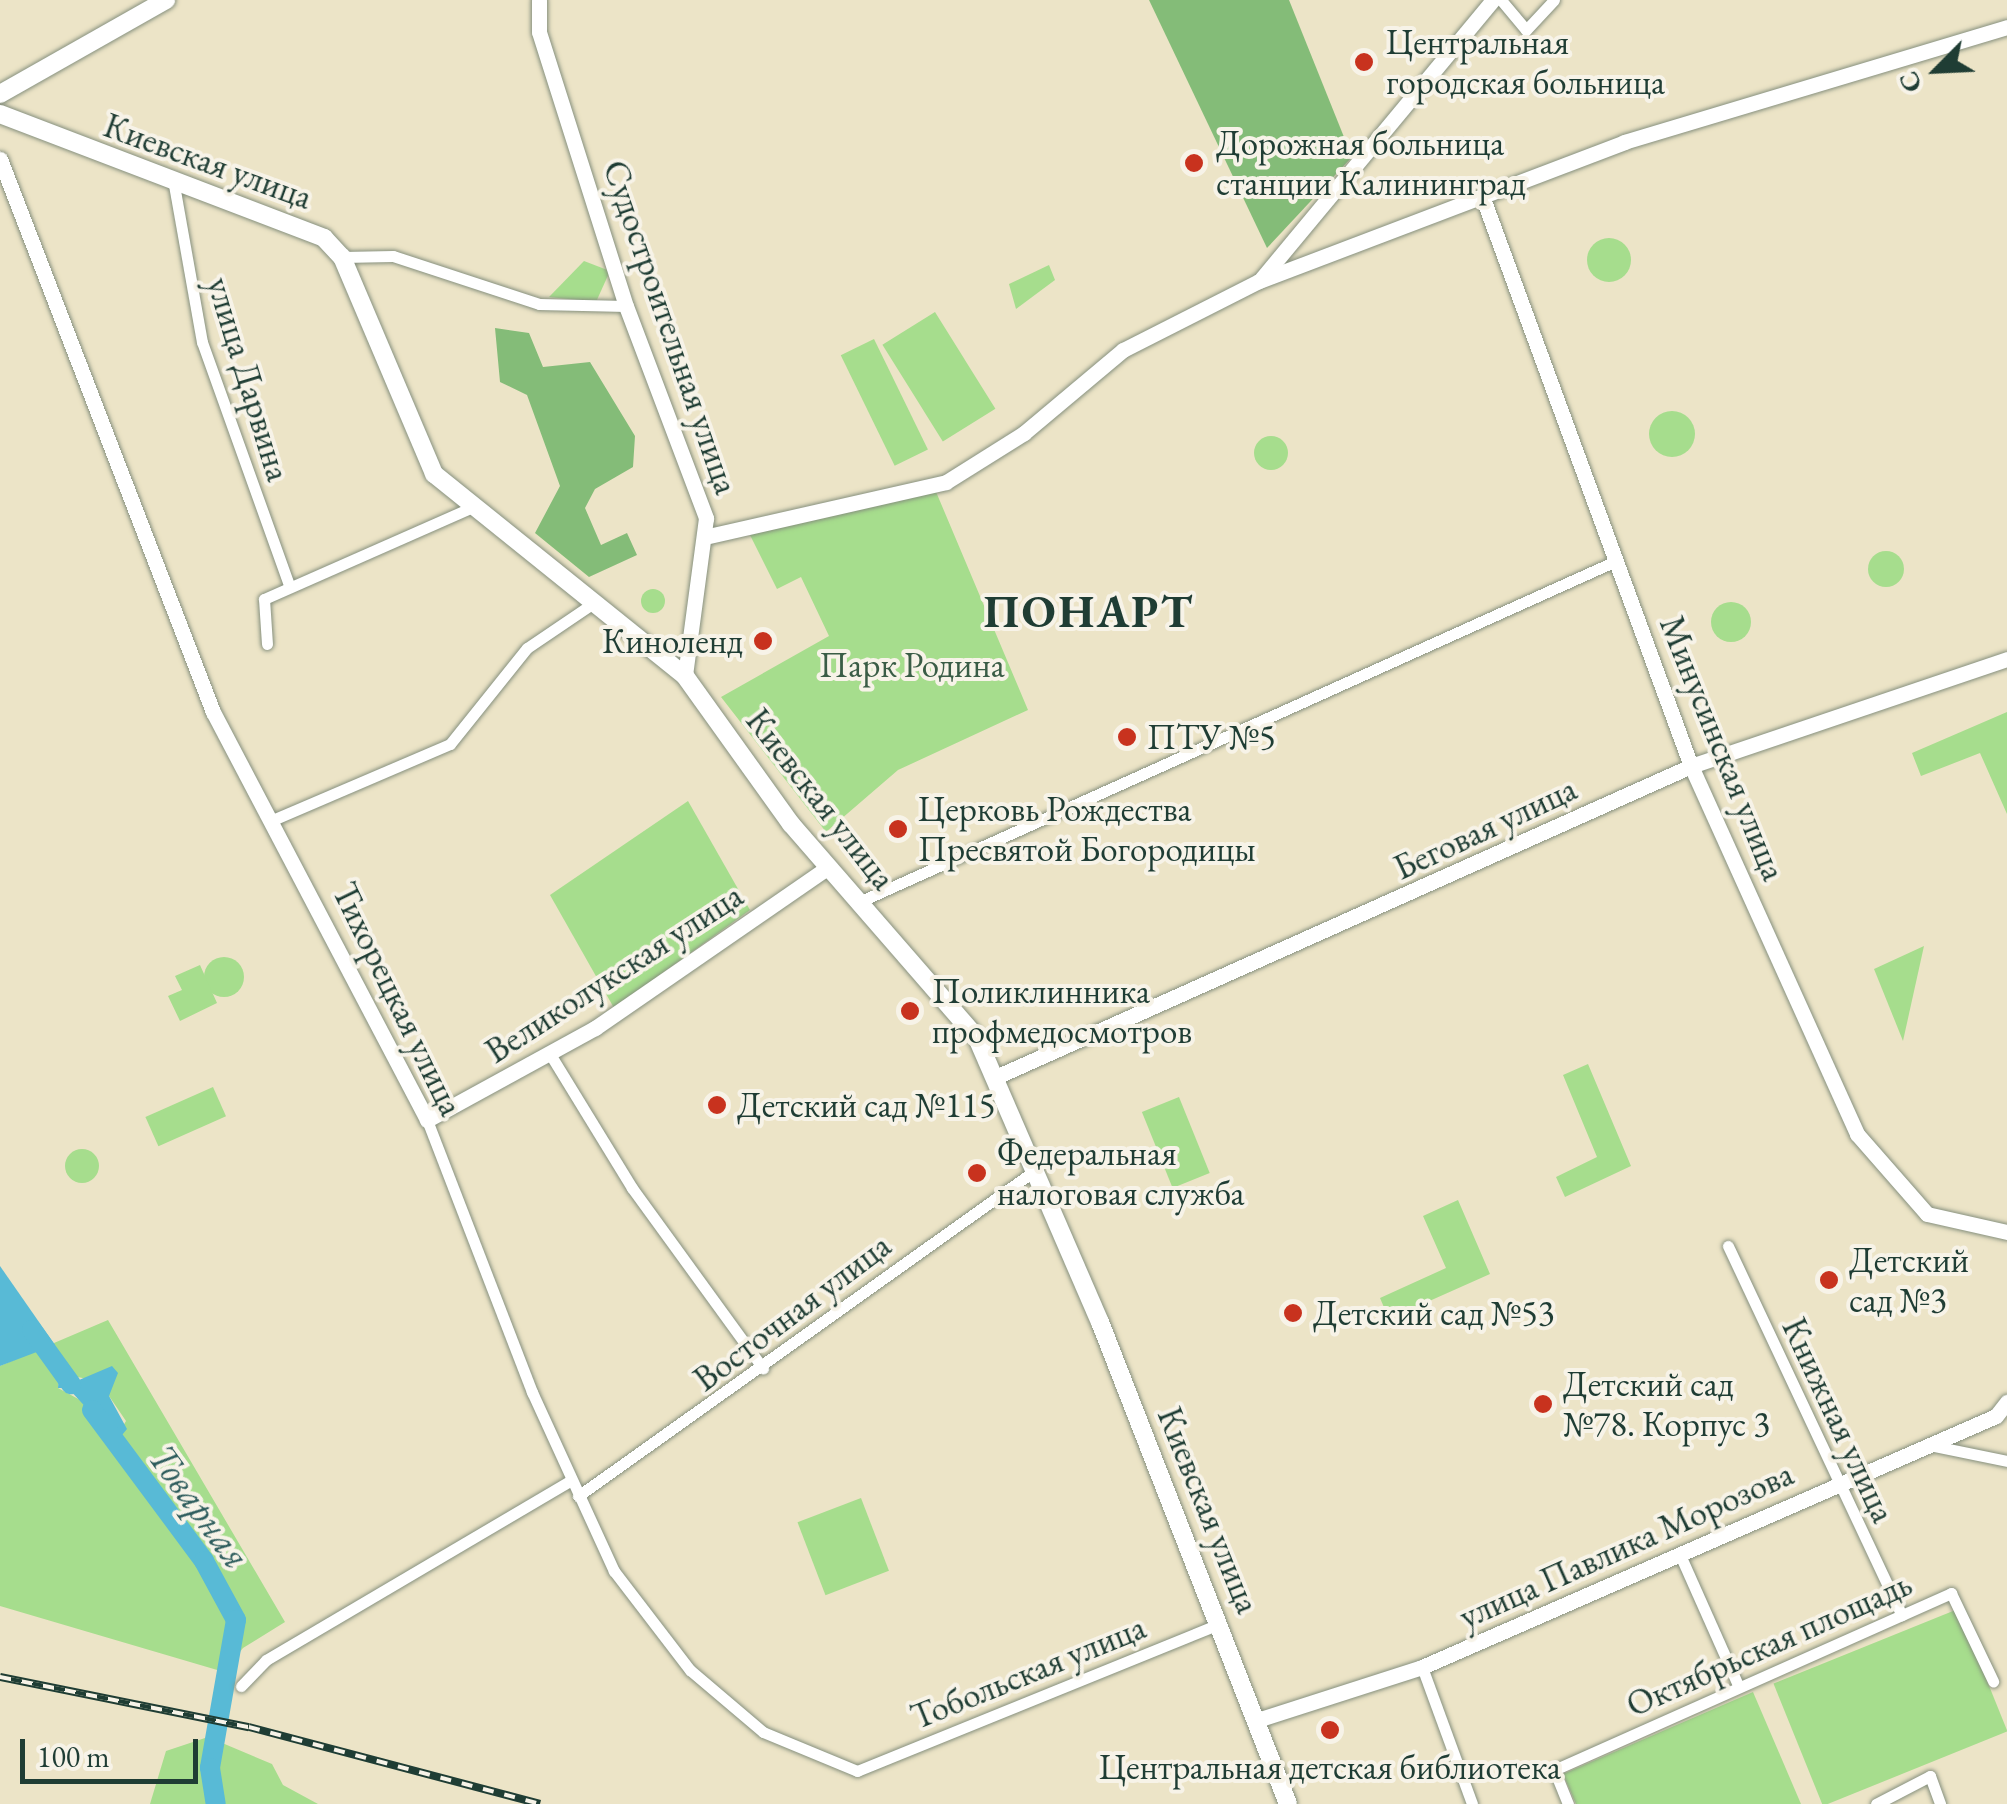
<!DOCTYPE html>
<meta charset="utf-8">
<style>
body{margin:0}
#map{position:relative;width:2007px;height:1804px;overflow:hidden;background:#ece4c7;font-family:"EB Garamond",serif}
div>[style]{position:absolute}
.green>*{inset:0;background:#a6dd8d;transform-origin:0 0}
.round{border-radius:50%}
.forest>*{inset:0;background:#84bc78}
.water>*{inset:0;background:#58bad6}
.river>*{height:20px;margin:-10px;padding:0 10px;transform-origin:10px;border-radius:10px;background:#58bad6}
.roads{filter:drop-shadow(0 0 2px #86907e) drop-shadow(0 0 2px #86907e)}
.street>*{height:11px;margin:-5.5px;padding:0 5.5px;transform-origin:5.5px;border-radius:5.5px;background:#fff}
.secondary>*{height:15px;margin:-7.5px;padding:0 7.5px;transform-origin:7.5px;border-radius:7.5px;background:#fff}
.primary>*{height:18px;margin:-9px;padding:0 9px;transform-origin:9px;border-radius:9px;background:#fff}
.rail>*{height:8px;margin-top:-4px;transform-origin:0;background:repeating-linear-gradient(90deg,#f7f3e8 0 11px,#1f3d34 0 22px);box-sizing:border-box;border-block:2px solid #1f3d34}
.dots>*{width:28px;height:28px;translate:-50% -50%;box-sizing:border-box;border:5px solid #f7f3e8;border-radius:50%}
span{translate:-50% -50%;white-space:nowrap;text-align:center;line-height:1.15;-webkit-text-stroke:8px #f7f3e8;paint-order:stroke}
.poi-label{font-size:35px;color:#1f3d34}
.left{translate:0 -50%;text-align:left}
.right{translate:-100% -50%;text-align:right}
.street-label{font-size:35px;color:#1f3d34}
.park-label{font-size:35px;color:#3a5d46}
.water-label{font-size:38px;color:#2d5c5c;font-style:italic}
.district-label{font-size:45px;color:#1f3d34;font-weight:700;letter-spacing:2.5px}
.north{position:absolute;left:1887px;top:20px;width:100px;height:100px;-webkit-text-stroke:8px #f7f3e8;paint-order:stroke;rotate:246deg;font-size:28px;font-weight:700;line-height:40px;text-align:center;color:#1f3d34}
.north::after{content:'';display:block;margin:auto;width:35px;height:45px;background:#1f3d34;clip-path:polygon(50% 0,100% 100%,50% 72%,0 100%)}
.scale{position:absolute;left:20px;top:1739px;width:178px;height:45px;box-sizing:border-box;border:5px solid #1f3d34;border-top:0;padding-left:12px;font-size:30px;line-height:35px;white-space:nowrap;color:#1f3d34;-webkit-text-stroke:8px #f7f3e8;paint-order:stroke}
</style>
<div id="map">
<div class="green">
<div class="round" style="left:1587px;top:238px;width:44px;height:44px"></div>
<div style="clip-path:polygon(584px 261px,610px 271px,596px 302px,549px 297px)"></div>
<div style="clip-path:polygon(1049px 265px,1055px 280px,1016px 309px,1009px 284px)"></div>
<div style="left:935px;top:312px;width:114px;height:62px;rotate:58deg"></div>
<div style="left:874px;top:339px;width:123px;height:37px;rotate:64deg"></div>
<div class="round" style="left:1649px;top:411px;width:46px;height:46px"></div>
<div class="round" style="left:1254px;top:436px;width:34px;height:34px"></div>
<div style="clip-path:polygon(934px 487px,1028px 710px,898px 770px,826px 832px,721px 697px,829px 636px,801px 577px,777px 589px,749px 533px)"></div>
<div class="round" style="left:1868px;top:551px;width:36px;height:36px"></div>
<div class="round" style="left:641px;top:589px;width:24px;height:24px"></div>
<div class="round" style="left:1711px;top:602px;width:40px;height:40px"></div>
<div style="clip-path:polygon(2007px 712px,2007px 814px,1980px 753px,1921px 776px,1912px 753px)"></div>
<div style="clip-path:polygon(688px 801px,750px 910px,614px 1008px,550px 895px)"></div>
<div style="clip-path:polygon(1924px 946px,1903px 1041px,1874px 969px)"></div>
<div class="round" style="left:204px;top:957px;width:40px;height:40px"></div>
<div style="clip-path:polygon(200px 965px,217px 1003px,180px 1021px,168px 996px,182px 990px,175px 976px)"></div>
<div style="clip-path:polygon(1588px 1064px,1631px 1166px,1565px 1197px,1556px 1177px,1597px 1157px,1563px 1075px)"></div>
<div style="left:213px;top:1087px;width:32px;height:74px;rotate:66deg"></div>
<div style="left:1179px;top:1097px;width:82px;height:40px;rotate:68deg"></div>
<div class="round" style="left:65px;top:1149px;width:34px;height:34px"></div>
<div style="clip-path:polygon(1458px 1200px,1490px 1274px,1389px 1319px,1380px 1298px,1446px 1268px,1423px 1216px)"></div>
<div style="clip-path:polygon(evenodd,108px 1320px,285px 1622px,243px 1648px,224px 1672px,0 1606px,0 1366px,108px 1320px,60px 1360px,67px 1375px,93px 1380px,109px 1396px,126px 1421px,120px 1431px,101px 1431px,82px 1401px,58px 1388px,60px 1360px)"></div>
<div style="left:861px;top:1498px;width:78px;height:68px;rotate:69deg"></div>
<div style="left:1958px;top:1609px;width:132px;height:199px;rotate:68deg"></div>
<div style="clip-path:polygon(1753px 1692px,1801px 1804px,1576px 1804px,1563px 1774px)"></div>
<div style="clip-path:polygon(208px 1737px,272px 1764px,283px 1785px,318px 1804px,150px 1804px,166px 1751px)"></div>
</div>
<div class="forest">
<div style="clip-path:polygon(1149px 0,1289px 0,1352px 157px,1267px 248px)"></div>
<div style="clip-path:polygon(495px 328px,529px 333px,543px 367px,590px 362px,635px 436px,633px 467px,595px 489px,585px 508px,601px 545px,627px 533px,637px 555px,589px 577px,535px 533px,560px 486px,527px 395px,500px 382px)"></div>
</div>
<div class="water">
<div style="clip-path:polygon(0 1266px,55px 1345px,0 1366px)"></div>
<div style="clip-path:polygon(60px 1360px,79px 1380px,112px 1366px,118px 1373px,109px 1396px,127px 1429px,117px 1441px,68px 1388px,58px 1388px)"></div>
</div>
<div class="river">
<div style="left:32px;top:1330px;width:67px;rotate:54.2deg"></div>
<div style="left:92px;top:1410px;width:188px;rotate:53.4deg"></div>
<div style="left:204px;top:1561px;width:67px;rotate:61.5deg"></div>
<div style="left:236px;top:1620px;width:150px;rotate:100deg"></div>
<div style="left:210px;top:1768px;width:36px;rotate:81deg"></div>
</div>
<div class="roads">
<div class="street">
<div style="left:1501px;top:0;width:39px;rotate:50deg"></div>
<div style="left:1526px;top:30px;width:41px;rotate:-47deg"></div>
<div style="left:174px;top:185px;width:159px;rotate:79.9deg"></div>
<div style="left:202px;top:342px;width:258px;rotate:70.3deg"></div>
<div style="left:342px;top:257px;width:51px;rotate:-1.1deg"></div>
<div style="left:393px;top:256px;width:154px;rotate:18.2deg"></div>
<div style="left:539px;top:304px;width:87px;rotate:1.3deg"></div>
<div style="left:267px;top:644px;width:45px;rotate:-93.8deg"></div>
<div style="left:264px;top:599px;width:225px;rotate:-23.8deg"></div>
<div style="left:275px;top:819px;width:190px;rotate:-23.2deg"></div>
<div style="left:450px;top:744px;width:123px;rotate:-51.3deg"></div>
<div style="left:527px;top:648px;width:78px;rotate:-34.1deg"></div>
<div style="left:859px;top:902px;width:832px;rotate:-24.26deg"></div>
<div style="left:550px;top:1054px;width:157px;rotate:58.5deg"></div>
<div style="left:632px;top:1188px;width:223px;rotate:54deg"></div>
<div style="left:427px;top:1120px;width:292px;rotate:68.9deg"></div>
<div style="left:532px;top:1392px;width:197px;rotate:65.4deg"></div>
<div style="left:614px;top:1571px;width:125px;rotate:52.5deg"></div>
<div style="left:690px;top:1670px;width:96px;rotate:40.3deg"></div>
<div style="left:763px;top:1732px;width:102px;rotate:22.5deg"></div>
<div style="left:857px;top:1771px;width:391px;rotate:-22.1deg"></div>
<div style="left:1728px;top:1246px;width:408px;rotate:64.8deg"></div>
<div style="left:1929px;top:1445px;width:80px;rotate:11.6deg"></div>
<div style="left:578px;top:1496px;width:564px;rotate:-35.47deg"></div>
<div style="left:1681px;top:1557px;width:140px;rotate:66deg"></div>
<div style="left:1422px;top:1667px;width:146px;rotate:69.9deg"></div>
<div style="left:241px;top:1686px;width:36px;rotate:-46deg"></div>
<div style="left:266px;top:1660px;width:353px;rotate:-30.5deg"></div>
<div style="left:1568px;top:1804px;width:37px;rotate:-112deg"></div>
<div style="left:1554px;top:1770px;width:435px;rotate:-24deg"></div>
<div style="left:1951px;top:1593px;width:98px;rotate:64.5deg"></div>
<div style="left:1876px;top:1804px;width:61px;rotate:-27.4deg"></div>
<div style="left:1930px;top:1776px;width:30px;rotate:70deg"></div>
</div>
<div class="secondary">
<div style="left:539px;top:0;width:32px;rotate:90deg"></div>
<div style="left:539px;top:32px;width:287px;rotate:72.4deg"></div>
<div style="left:626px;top:306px;width:227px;rotate:69.3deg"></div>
<div style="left:706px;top:518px;width:159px;rotate:97.6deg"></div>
<div style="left:0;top:159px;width:593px;rotate:68.93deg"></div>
<div style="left:213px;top:712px;width:461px;rotate:62.3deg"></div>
<div style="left:427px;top:1120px;width:192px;rotate:-28.7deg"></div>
<div style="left:595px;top:1028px;width:283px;rotate:-34.6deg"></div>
<div style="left:1484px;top:201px;width:602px;rotate:69.88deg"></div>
<div style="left:1691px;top:766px;width:404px;rotate:65.7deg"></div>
<div style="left:1857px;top:1134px;width:106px;rotate:48.8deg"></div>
<div style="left:1927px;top:1214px;width:82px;rotate:12.7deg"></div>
<div style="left:1262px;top:278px;width:361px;rotate:-50.3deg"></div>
<div style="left:709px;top:536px;width:243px;rotate:-12.8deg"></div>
<div style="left:946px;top:482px;width:92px;rotate:-32.1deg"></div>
<div style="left:1024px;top:433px;width:129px;rotate:-40deg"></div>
<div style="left:1123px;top:350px;width:153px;rotate:-26.9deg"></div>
<div style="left:1259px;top:281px;width:391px;rotate:-20.8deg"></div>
<div style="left:1624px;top:142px;width:400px;rotate:-16.7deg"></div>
<div style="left:998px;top:1076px;width:759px;rotate:-24.1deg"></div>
<div style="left:1691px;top:766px;width:334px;rotate:-18.7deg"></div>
<div style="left:1257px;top:1720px;width:173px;rotate:-17.8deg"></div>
<div style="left:1422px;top:1667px;width:626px;rotate:-23.62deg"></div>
<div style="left:1996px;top:1416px;width:18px;rotate:-52deg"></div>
</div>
<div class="primary">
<div style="left:0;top:94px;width:191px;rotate:-29.5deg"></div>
<div style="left:0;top:114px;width:347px;rotate:20.9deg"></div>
<div style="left:324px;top:238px;width:26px;rotate:47deg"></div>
<div style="left:342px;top:257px;width:236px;rotate:67deg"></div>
<div style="left:434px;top:474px;width:322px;rotate:38.8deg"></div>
<div style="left:685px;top:676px;width:182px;rotate:54.4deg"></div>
<div style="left:791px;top:824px;width:284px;rotate:49deg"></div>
<div style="left:977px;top:1038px;width:309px;rotate:66.6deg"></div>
<div style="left:1100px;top:1322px;width:517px;rotate:68.69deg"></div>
</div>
</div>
<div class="rail">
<div style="left:0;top:1677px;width:254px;rotate:11.4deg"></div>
<div style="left:249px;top:1727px;width:301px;rotate:14.8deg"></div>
</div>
<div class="dots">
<div style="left:1364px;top:62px;background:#c8321e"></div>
<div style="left:1194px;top:163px;background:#c8321e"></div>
<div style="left:763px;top:641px;background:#c8321e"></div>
<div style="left:1127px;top:737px;background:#c8321e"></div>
<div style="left:898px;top:829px;background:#c8321e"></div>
<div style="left:910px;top:1011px;background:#c8321e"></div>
<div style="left:717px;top:1105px;background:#c8321e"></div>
<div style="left:977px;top:1173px;background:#c8321e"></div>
<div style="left:1829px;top:1280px;background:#c8321e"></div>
<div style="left:1293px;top:1313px;background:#c8321e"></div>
<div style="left:1543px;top:1404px;background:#c8321e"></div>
<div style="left:1330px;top:1730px;background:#c8321e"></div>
</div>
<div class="poi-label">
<span class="left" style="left:1386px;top:62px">Центральная<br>городская больница</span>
<span class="left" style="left:1216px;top:163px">Дорожная больница<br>станции Калининград</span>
<span class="right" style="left:743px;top:641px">Киноленд</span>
<span class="left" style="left:1147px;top:737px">ПТУ №5</span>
<span class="left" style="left:918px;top:829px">Церковь Рождества<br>Пресвятой Богородицы</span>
<span class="left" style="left:932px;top:1011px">Поликлинника<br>профмедосмотров</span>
<span class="left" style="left:737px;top:1105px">Детский сад №115</span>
<span class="left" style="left:997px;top:1173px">Федеральная<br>налоговая служба</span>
<span class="left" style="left:1849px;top:1280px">Детский<br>сад №3</span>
<span class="left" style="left:1313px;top:1313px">Детский сад №53</span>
<span class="left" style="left:1563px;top:1404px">Детский сад<br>№78. Корпус 3</span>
<span style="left:1330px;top:1767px">Центральная детская библиотека</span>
</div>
<div class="street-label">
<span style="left:208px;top:161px;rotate:20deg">Киевская улица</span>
<span style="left:671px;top:327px;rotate:71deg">Судостроительная улица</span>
<span style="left:249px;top:379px;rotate:73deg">улица Дарвина</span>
<span style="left:1723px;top:748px;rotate:68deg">Минусинская улица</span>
<span style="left:821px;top:799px;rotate:52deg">Киевская улица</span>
<span style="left:1485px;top:828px;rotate:-25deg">Беговая улица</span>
<span style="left:614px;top:973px;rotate:-33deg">Великолукская улица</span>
<span style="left:398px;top:999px;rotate:64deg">Тихорецкая улица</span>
<span style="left:792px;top:1312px;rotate:-37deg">Восточная улица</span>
<span style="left:1839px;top:1420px;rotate:65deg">Книжная улица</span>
<span style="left:1209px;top:1510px;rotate:68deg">Киевская улица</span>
<span style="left:1626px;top:1545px;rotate:-24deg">улица Павлика Морозова</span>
<span style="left:1769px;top:1644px;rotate:-24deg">Октябрьская площадь</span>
<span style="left:1028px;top:1672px;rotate:-22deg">Тобольская улица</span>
</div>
<div class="park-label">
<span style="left:912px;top:665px">Парк Родина</span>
</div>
<div class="water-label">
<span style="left:200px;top:1506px;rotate:54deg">Товарная</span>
</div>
<div class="district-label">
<span style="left:1089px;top:612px">ПОНАРТ</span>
</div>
<div class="north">С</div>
<div class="scale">100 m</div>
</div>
